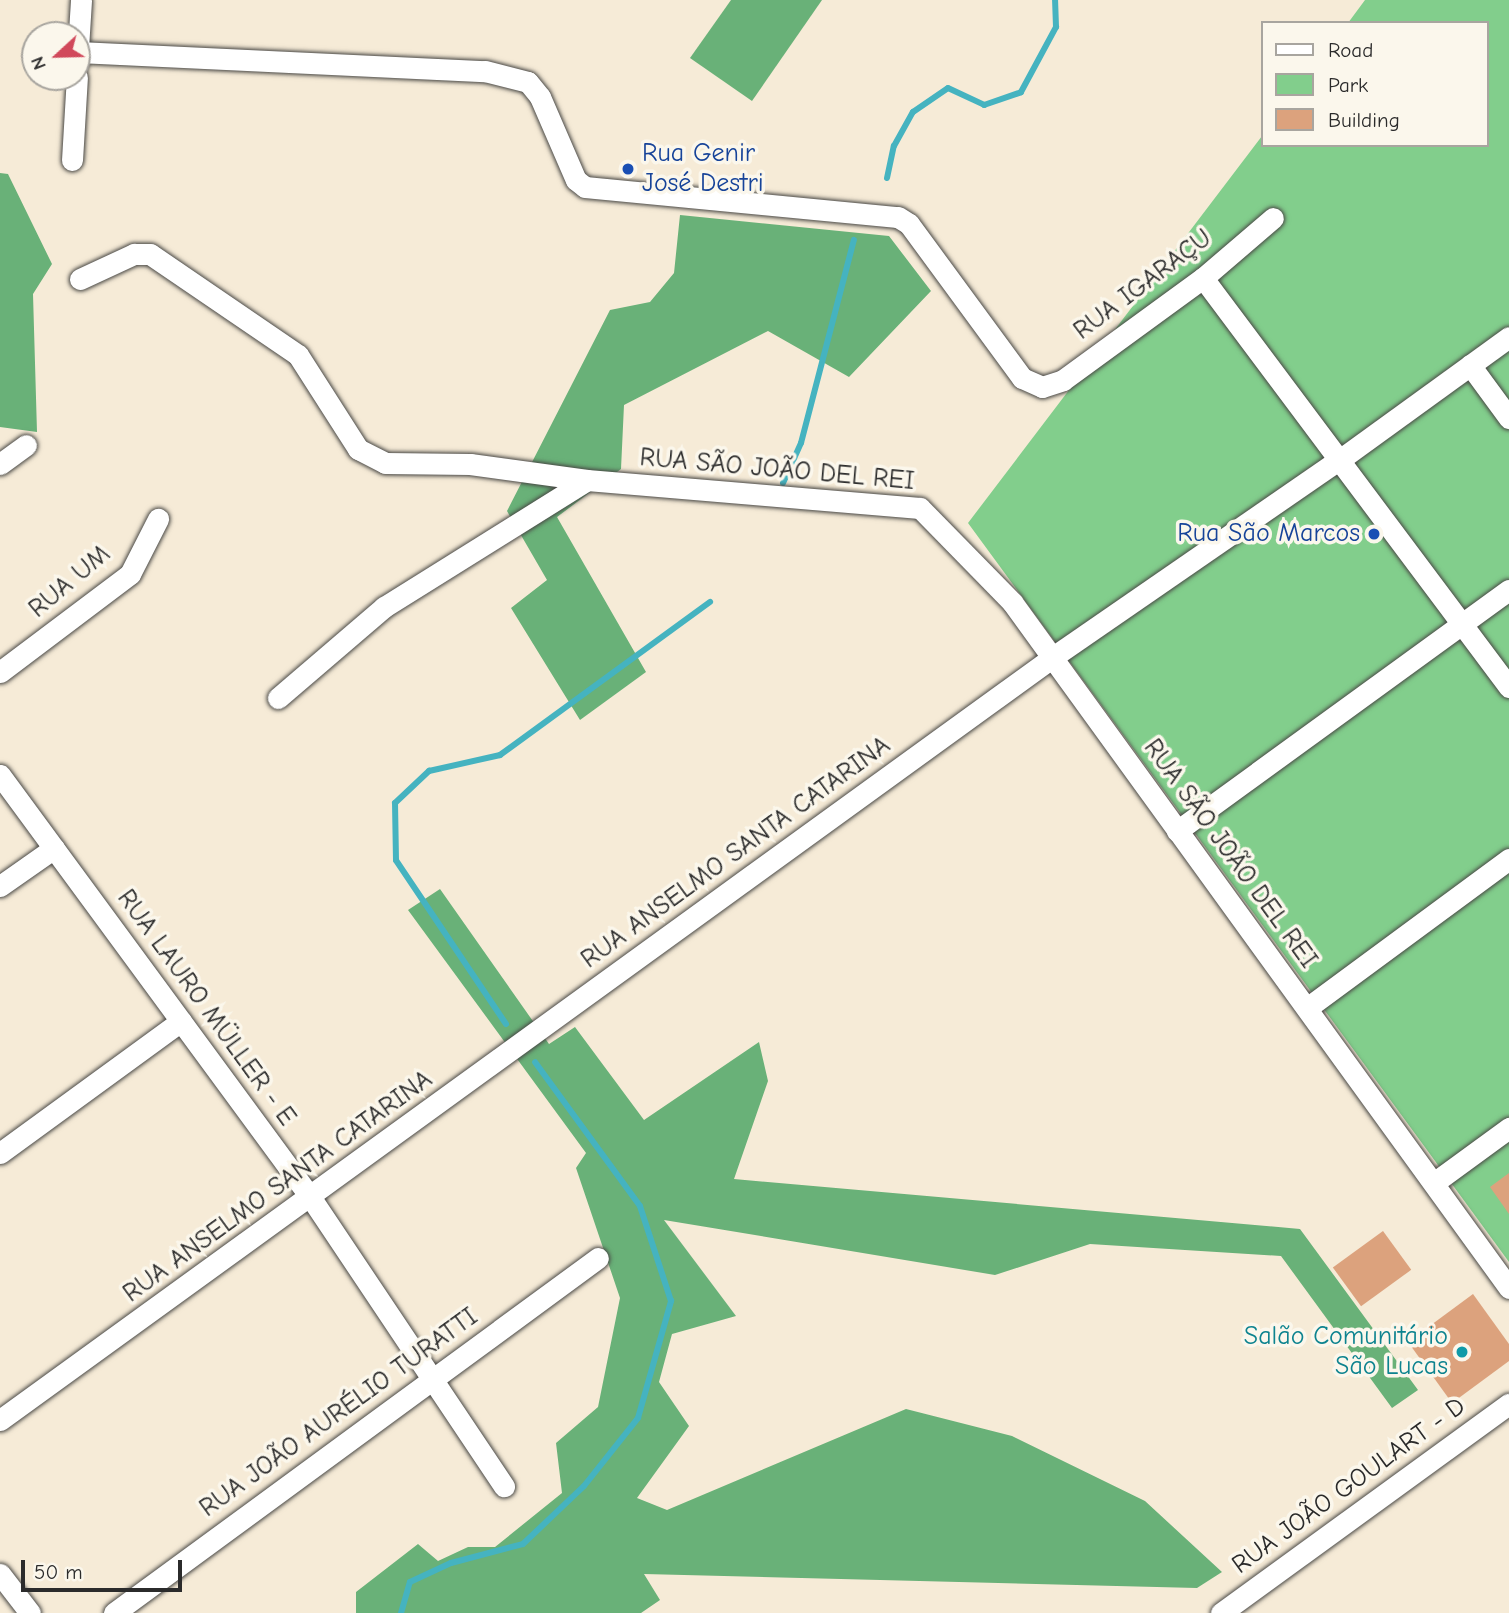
<!DOCTYPE html>
<meta charset="utf-8">
<style>
body{margin:0}
#map{position:relative;width:1509px;height:1613px;overflow:hidden;background:#f6ebd7;font-family:"Comic Neue",sans-serif}
div>[style]{position:absolute}
.green>*{inset:0;background:#82ce8c}
.forest>*{inset:0;background:#69b178}
.stream>*{height:6px;margin:-3px;padding:0 3px;transform-origin:3px;border-radius:3px;background:#45b3c0}
.building>*{inset:0;background:#dca27d;transform-origin:0 0}
.roads{filter:drop-shadow(0 0 2px #494845) drop-shadow(0 0 2px #494845)}
.minor>*{height:21px;margin:-10.5px;padding:0 10.5px;transform-origin:10.5px;border-radius:10.5px;background:#fff}
.dots>*{width:19px;height:19px;translate:-50% -50%;box-sizing:border-box;border:4px solid #fbf7ec;border-radius:50%}
span{translate:-50% -50%;white-space:nowrap;text-align:center;line-height:1.15;-webkit-text-stroke:7px #fbf7ec;paint-order:stroke}
.transit-label{font-size:26px;color:#164399}
.left{translate:0 -50%;text-align:left}
.right{translate:-100% -50%;text-align:right}
.street-label{font-size:26px;color:#2b2b2b}
.culture-label{font-size:26px;color:#0d838f}
.legend{position:absolute;left:1261px;top:21px;width:228px;height:126px;box-sizing:border-box;background:#fbf7ec;border:2px solid #a8a59f;margin:0;padding:9px 12px;list-style:none;font-size:21px;color:#2b2b2b}
.legend li{display:flex;align-items:center;gap:14px;height:35px}
.legend b{width:35px;border:2px solid #a8a59f}
.north{position:absolute;left:21px;top:21px;width:70px;height:70px;box-sizing:border-box;background:#fbf7ec;border:2px solid #a8a59f;border-radius:50%;rotate:248deg;font-size:19px;font-weight:700;line-height:28px;text-align:center;color:#2b2b2b}
.north::after{content:'';display:block;margin:auto;width:24px;height:32px;background:#d1495b;clip-path:polygon(50% 0,100% 100%,50% 72%,0 100%)}
.scale{position:absolute;left:21px;top:1560px;width:161px;height:32px;box-sizing:border-box;border:4px solid #2b2b2b;border-top:0;padding-left:9px;font-size:21px;line-height:24px;white-space:nowrap;color:#2b2b2b;-webkit-text-stroke:5px #fbf7ec;paint-order:stroke}
</style>
<div id="map">
<div class="green">
<div style="clip-path:polygon(1365px 0,1509px 0,1509px 1262px,968px 523px,1262px 136px,1262px 145px,1486px 145px,1486px 23px,1348px 23px)"></div>
</div>
<div class="forest">
<div style="clip-path:polygon(731px 0,822px 0,752px 101px,690px 58px)"></div>
<div style="clip-path:polygon(0 173px,8px 174px,52px 264px,33px 294px,37px 432px,0 427px)"></div>
<div style="clip-path:polygon(680px 215px,889px 236px,931px 291px,849px 377px,768px 331px,624px 405px,621px 469px,557px 517px,646px 672px,580px 720px,511px 608px,547px 580px,507px 511px,610px 310px,650px 302px,674px 273px)"></div>
<div style="clip-path:polygon(440px 889px,549px 1044px,575px 1027px,644px 1120px,759px 1042px,768px 1081px,734px 1179px,1300px 1229px,1418px 1390px,1392px 1408px,1281px 1256px,1090px 1244px,995px 1275px,664px 1220px,736px 1316px,672px 1334px,659px 1382px,689px 1426px,637px 1498px,667px 1510px,906px 1409px,1012px 1436px,1145px 1501px,1222px 1572px,1197px 1588px,644px 1574px,660px 1600px,641px 1613px,356px 1613px,356px 1592px,418px 1544px,438px 1561px,468px 1547px,495px 1547px,562px 1493px,556px 1443px,598px 1407px,620px 1298px,576px 1168px,586px 1153px,408px 910px)"></div>
</div>
<div class="stream">
<div style="left:887px;top:178px;width:33px;rotate:-78deg"></div>
<div style="left:894px;top:146px;width:39px;rotate:-61deg"></div>
<div style="left:913px;top:112px;width:42px;rotate:-34.4deg"></div>
<div style="left:948px;top:88px;width:40px;rotate:25deg"></div>
<div style="left:984px;top:105px;width:39px;rotate:-19deg"></div>
<div style="left:1021px;top:92px;width:74px;rotate:-61.7deg"></div>
<div style="left:1056px;top:27px;width:27px;rotate:-92deg"></div>
<div style="left:783px;top:483px;width:44px;rotate:-65.8deg"></div>
<div style="left:801px;top:443px;width:210px;rotate:-75.4deg"></div>
<div style="left:506px;top:1024px;width:197px;rotate:-123.9deg"></div>
<div style="left:396px;top:860px;width:57px;rotate:-91deg"></div>
<div style="left:395px;top:803px;width:47px;rotate:-43.3deg"></div>
<div style="left:429px;top:771px;width:73px;rotate:-12.7deg"></div>
<div style="left:500px;top:755px;width:260px;rotate:-36.1deg"></div>
<div style="left:401px;top:1613px;width:32px;rotate:-74deg"></div>
<div style="left:410px;top:1582px;width:45px;rotate:-24.9deg"></div>
<div style="left:451px;top:1563px;width:74px;rotate:-14.8deg"></div>
<div style="left:523px;top:1544px;width:84px;rotate:-43.6deg"></div>
<div style="left:584px;top:1486px;width:87px;rotate:-51.5deg"></div>
<div style="left:638px;top:1418px;width:122px;rotate:-74.2deg"></div>
<div style="left:671px;top:1301px;width:100px;rotate:-108.1deg"></div>
<div style="left:640px;top:1206px;width:178px;rotate:-126.1deg"></div>
</div>
<div class="building">
<div style="clip-path:polygon(1509px 1173px,1509px 1214px,1490px 1187px)"></div>
<div style="left:1383px;top:1231px;width:48px;height:62px;rotate:54deg"></div>
<div style="clip-path:polygon(1473px 1294px,1509px 1344px,1509px 1361px,1452px 1403px,1408px 1342px)"></div>
</div>
<div class="roads">
<div class="minor">
<div style="left:78px;top:52px;width:407px;rotate:2.7deg"></div>
<div style="left:485px;top:71px;width:44px;rotate:14.3deg"></div>
<div style="left:528px;top:82px;width:19px;rotate:51deg"></div>
<div style="left:540px;top:97px;width:90px;rotate:66.6deg"></div>
<div style="left:576px;top:180px;width:11px;rotate:38deg"></div>
<div style="left:585px;top:187px;width:314px;rotate:5.5deg"></div>
<div style="left:898px;top:217px;width:13px;rotate:32deg"></div>
<div style="left:909px;top:224px;width:191px;rotate:53.7deg"></div>
<div style="left:1022px;top:378px;width:22px;rotate:24deg"></div>
<div style="left:1042px;top:387px;width:22px;rotate:-18deg"></div>
<div style="left:1063px;top:380px;width:173px;rotate:-36.1deg"></div>
<div style="left:1203px;top:278px;width:92px;rotate:-40.6deg"></div>
<div style="left:77px;top:64px;width:64px;rotate:-86.4deg"></div>
<div style="left:72px;top:160px;width:83px;rotate:-86.6deg"></div>
<div style="left:1203px;top:278px;width:511px;rotate:53.2deg"></div>
<div style="left:80px;top:279px;width:60px;rotate:-24.8deg"></div>
<div style="left:134px;top:254px;width:16px"></div>
<div style="left:150px;top:254px;width:179px;rotate:34.3deg"></div>
<div style="left:298px;top:355px;width:112px;rotate:57.4deg"></div>
<div style="left:358px;top:449px;width:30px;rotate:27deg"></div>
<div style="left:385px;top:463px;width:85px;rotate:0.7deg"></div>
<div style="left:470px;top:464px;width:118px;rotate:7.8deg"></div>
<div style="left:587px;top:480px;width:334px;rotate:4.8deg"></div>
<div style="left:920px;top:508px;width:132px;rotate:45.6deg"></div>
<div style="left:1012px;top:602px;width:847px;rotate:54.08deg"></div>
<div style="left:1470px;top:365px;width:66px;rotate:53.7deg"></div>
<div style="left:0;top:464px;width:32px;rotate:-36deg"></div>
<div style="left:0;top:672px;width:163px;rotate:-37deg"></div>
<div style="left:130px;top:574px;width:62px;rotate:-63deg"></div>
<div style="left:278px;top:698px;width:140px;rotate:-40.6deg"></div>
<div style="left:384px;top:607px;width:239px;rotate:-32deg"></div>
<div style="left:0;top:775px;width:525px;rotate:53.68deg"></div>
<div style="left:311px;top:1198px;width:347px;rotate:56.2deg"></div>
<div style="left:1177px;top:831px;width:410px;rotate:-36deg"></div>
<div style="left:0;top:886px;width:66px;rotate:-35.1deg"></div>
<div style="left:1307px;top:1008px;width:251px;rotate:-36.4deg"></div>
<div style="left:0;top:1153px;width:224px;rotate:-36.1deg"></div>
<div style="left:1435px;top:1182px;width:92px;rotate:-36.1deg"></div>
<div style="left:0;top:1420px;width:1300px;rotate:-35.93deg"></div>
<div style="left:1053px;top:657px;width:351px;rotate:-34.6deg"></div>
<div style="left:1342px;top:458px;width:206px;rotate:-35.9deg"></div>
<div style="left:0;top:1574px;width:49px;rotate:52.4deg"></div>
<div style="left:114px;top:1613px;width:600px;rotate:-36.26deg"></div>
<div style="left:1221px;top:1613px;width:356px;rotate:-36deg"></div>
</div>
</div>
<div class="dots">
<div style="left:628px;top:169px;background:#1a4fb4"></div>
<div style="left:1374px;top:534px;background:#1a4fb4"></div>
<div style="left:1462px;top:1352px;background:#0f9aa8"></div>
</div>
<div class="transit-label">
<span class="left" style="left:642px;top:169px">Rua Genir<br>José Destri</span>
<span class="right" style="left:1360px;top:534px">Rua São Marcos</span>
</div>
<div class="street-label">
<span style="left:1143px;top:285px;rotate:-37deg">RUA IGARAÇU</span>
<span style="left:777px;top:470px;rotate:5deg">RUA SÃO JOÃO DEL REI</span>
<span style="left:70px;top:582px;rotate:-40deg">RUA UM</span>
<span style="left:736px;top:853px;rotate:-36deg">RUA ANSELMO SANTA CATARINA</span>
<span style="left:1230px;top:854px;rotate:54deg">RUA SÃO JOÃO DEL REI</span>
<span style="left:206px;top:1008px;rotate:54deg">RUA LAURO MÜLLER - E</span>
<span style="left:278px;top:1187px;rotate:-36deg">RUA ANSELMO SANTA CATARINA</span>
<span style="left:339px;top:1413px;rotate:-36deg">RUA JOÃO AURÉLIO TURATTI</span>
<span style="left:1349px;top:1486px;rotate:-36deg">RUA JOÃO GOULART - D</span>
</div>
<div class="culture-label">
<span class="right" style="left:1448px;top:1352px">Salão Comunitário<br>São Lucas</span>
</div>
<ul class="legend">
<li><b style="height:9px;background:#fff"></b>Road</li>
<li><b style="height:19px;background:#82ce8c"></b>Park</li>
<li><b style="height:19px;background:#dca27d"></b>Building</li>
</ul>
<div class="north">N</div>
<div class="scale">50 m</div>
</div>
